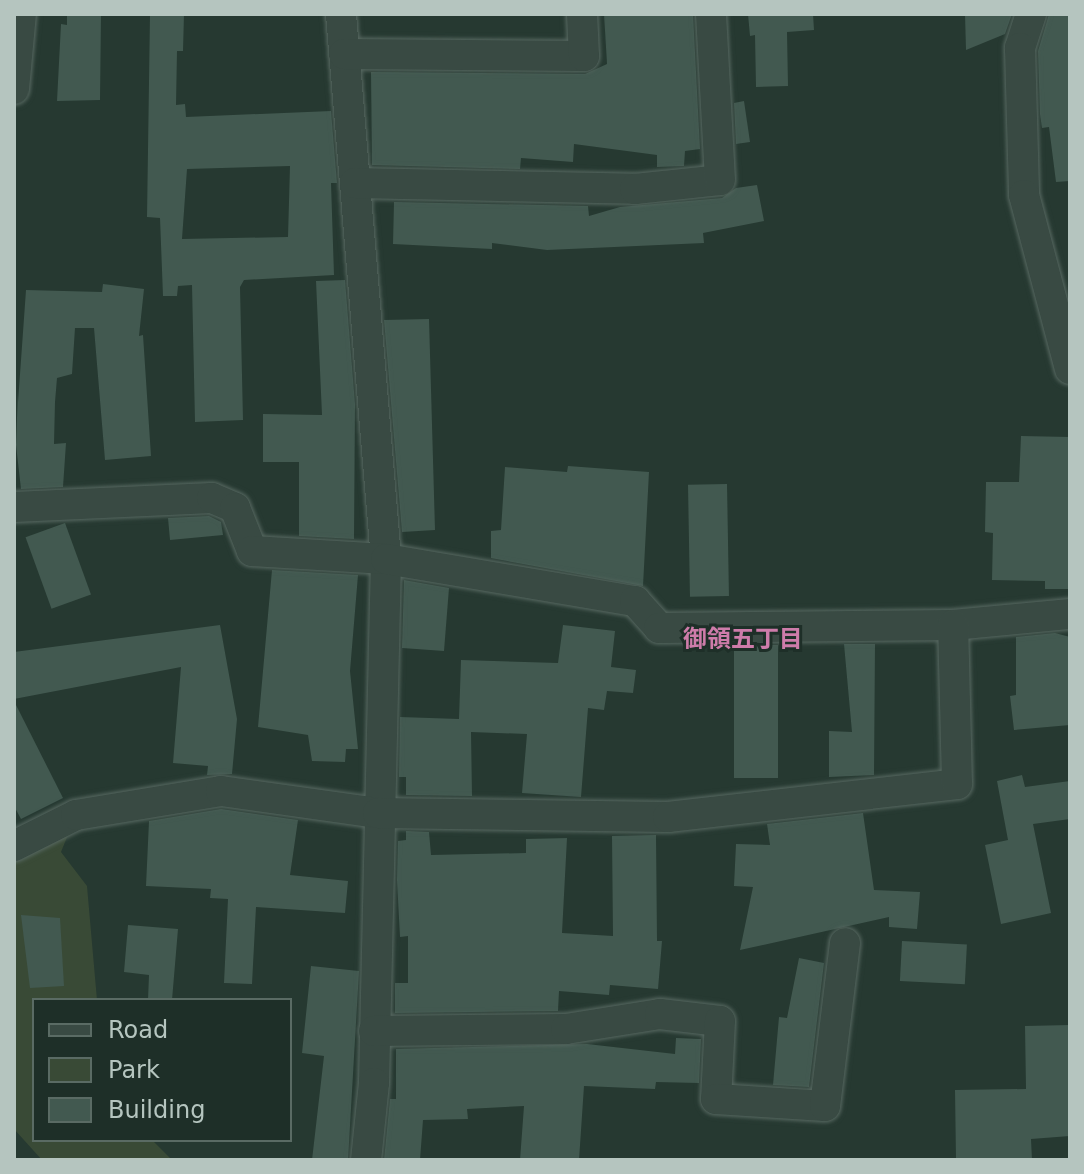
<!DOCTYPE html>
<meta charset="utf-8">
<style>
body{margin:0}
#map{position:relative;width:1084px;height:1174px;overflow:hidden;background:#263931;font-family:"DejaVu Sans","Noto Sans JP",sans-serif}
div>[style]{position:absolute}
.green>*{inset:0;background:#394a36}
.building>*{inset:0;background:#425950;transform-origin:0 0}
.roads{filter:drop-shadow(0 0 2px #576861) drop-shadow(0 0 2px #576861)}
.minor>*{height:30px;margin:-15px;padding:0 15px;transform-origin:15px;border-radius:15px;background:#394a43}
span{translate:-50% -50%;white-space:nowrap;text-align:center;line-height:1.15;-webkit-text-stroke:6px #1e2f28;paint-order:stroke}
.neighbourhood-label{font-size:24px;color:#ce7caa;font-weight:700}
.frame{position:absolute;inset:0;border:16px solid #b5c5bf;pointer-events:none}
.legend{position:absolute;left:32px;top:998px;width:260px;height:144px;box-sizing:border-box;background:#1e2f28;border:2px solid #5a6b64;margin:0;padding:10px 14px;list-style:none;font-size:24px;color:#b5c5bf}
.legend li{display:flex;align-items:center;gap:16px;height:40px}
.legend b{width:40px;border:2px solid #5a6b64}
</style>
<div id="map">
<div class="green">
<div style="clip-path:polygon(76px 815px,61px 852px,87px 886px,97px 1000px,34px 1000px,34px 1140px,152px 1140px,172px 1160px,42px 1160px,14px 1129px,14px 846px)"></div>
</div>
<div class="building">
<div style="clip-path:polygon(67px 14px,101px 14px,100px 100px,57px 101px,61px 24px,67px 25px)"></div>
<div style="clip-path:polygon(evenodd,150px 14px,184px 14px,183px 51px,177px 51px,176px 105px,185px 104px,186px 117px,331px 111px,337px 183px,331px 183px,334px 275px,244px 280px,240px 287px,243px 420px,195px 422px,192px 285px,178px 286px,177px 296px,163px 296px,160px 218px,147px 217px,150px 14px,290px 166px,288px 237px,182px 239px,187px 169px,290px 166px)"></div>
<div style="clip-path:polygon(604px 14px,693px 14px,700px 149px,685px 151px,684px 166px,657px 167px,657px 155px,574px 144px,573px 162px,521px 158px,520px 169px,372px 165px,371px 72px,585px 74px,607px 64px)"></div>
<div style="clip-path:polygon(748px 14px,813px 14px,814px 30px,787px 32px,788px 86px,756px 87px,755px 35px,750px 36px)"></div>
<div style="clip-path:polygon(965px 14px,1012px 14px,1005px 34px,966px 50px)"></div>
<div style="clip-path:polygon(1049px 14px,1070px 14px,1070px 181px,1056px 182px,1049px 127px,1042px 128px,1040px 114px,1038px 51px)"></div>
<div style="clip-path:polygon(744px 101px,750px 142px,736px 144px,734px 103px)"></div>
<div style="clip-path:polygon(757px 185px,764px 221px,703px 233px,704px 243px,547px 250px,492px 243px,492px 249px,393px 244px,394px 202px,588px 206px,589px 216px,620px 207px,722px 198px,736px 188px)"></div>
<div style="clip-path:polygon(345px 280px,355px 404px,354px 539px,299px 536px,299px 462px,263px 462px,263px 414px,322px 415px,316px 281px)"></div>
<div style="clip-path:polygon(103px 284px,144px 289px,139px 336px,143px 335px,151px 456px,105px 460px,94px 328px,75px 328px,72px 374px,57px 378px,55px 402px,54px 444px,66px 443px,63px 487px,21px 489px,16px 445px,18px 391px,18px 402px,26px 290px,102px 292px)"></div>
<div style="clip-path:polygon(429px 319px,435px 530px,402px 532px,384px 320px)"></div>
<div style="clip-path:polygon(1021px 436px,1070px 437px,1070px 589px,1045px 589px,1045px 581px,992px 580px,993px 533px,985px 532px,986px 482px,1019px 482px)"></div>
<div style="clip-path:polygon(568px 466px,649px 472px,643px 586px,491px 558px,491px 531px,501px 530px,505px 467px,567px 472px)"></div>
<div style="left:727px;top:484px;width:112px;height:39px;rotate:89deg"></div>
<div style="clip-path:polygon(209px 516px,221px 522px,223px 535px,170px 540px,168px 518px)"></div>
<div style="left:65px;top:523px;width:76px;height:42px;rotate:70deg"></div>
<div style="clip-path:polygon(272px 570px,358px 575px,350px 671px,358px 749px,346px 749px,345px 762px,312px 761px,308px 735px,258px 727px)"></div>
<div style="clip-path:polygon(404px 580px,449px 588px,444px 651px,402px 648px)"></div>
<div style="clip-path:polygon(220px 625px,237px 719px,232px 774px,207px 775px,208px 766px,173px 763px,181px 667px,14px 699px,14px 652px)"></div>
<div style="clip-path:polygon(563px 625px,615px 631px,611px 667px,636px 670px,633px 693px,607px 691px,604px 710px,588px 708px,581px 797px,522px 793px,527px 734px,471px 732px,472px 796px,406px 795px,406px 777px,399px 777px,400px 717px,459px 719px,461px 660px,558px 663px)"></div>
<div style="clip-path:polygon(1055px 633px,1070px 637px,1070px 725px,1014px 730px,1010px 696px,1016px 695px,1016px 637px)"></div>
<div style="clip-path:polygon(844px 644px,875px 644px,874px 775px,829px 777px,829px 731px,852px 732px)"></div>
<div style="left:734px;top:645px;width:44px;height:133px"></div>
<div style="clip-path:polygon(14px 701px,63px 798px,21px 819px,14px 806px)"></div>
<div style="clip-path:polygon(1022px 775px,1025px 787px,1070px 781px,1070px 819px,1033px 824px,1051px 913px,1001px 924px,985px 845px,1008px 840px,997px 781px)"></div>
<div style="clip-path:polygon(221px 809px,298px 820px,290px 875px,348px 881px,345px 913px,256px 907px,252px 984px,224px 983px,228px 899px,210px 898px,211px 889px,146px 886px,149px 821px)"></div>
<div style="clip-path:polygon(863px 813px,874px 890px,920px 892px,917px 929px,889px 927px,889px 917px,740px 950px,753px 887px,734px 886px,736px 844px,770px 845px,767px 824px)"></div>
<div style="clip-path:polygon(406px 831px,429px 832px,431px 855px,526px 853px,526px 839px,567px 838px,562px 933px,613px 936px,612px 836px,656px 835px,657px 941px,662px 941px,658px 989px,610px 985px,609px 995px,559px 991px,558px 1011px,395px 1013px,395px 983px,408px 983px,408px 936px,400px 937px,397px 880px,398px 841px,406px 840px)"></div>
<div style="clip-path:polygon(21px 915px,60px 918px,64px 986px,30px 988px)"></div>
<div style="clip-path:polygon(128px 925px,178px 929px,172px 1000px,148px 1000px,149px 975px,124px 972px)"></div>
<div style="left:902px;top:941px;width:65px;height:40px;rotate:3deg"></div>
<div style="clip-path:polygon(799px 958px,824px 963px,809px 1087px,773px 1085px,779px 1017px,787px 1018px)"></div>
<div style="clip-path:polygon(311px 966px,359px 971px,348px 1160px,312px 1160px,324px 1056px,302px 1053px)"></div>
<div style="clip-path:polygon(1070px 1025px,1070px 1136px,1031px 1139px,1032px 1160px,956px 1160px,955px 1090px,1026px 1089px,1025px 1026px)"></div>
<div style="clip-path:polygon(676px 1038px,701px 1039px,699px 1083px,656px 1082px,655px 1089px,584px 1086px,579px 1160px,520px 1160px,524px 1106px,467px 1109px,468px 1119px,423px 1120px,420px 1160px,384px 1160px,390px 1099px,396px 1099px,396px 1049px,587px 1044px,675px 1054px)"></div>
</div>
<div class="roads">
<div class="minor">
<div style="left:341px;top:14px;width:547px;rotate:85.28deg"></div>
<div style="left:386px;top:559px;width:524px;rotate:91.31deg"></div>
<div style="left:374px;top:1083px;width:77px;rotate:95.9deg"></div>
<div style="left:1031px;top:14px;width:36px;rotate:108deg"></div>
<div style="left:1020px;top:48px;width:147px;rotate:88.4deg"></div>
<div style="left:1024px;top:195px;width:180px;rotate:75.2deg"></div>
<div style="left:344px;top:54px;width:240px;rotate:0.5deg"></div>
<div style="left:584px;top:56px;width:42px;rotate:-92.7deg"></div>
<div style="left:14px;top:89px;width:75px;rotate:-84.7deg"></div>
<div style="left:355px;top:183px;width:280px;rotate:1.2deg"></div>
<div style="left:635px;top:189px;width:85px;rotate:-6deg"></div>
<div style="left:720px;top:180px;width:166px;rotate:-93.1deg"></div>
<div style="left:14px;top:507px;width:198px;rotate:-2.6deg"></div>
<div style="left:212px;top:498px;width:25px;rotate:23deg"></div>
<div style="left:235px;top:508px;width:46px;rotate:68.4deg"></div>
<div style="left:252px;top:551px;width:134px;rotate:3.4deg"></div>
<div style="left:386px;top:559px;width:253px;rotate:9.6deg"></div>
<div style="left:635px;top:601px;width:36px;rotate:48deg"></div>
<div style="left:659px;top:628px;width:294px;rotate:-0.6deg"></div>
<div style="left:953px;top:625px;width:118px;rotate:-5.4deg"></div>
<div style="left:14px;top:846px;width:69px;rotate:-26.6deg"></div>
<div style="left:76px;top:815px;width:147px;rotate:-9.4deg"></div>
<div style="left:221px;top:791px;width:159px;rotate:8deg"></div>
<div style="left:378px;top:813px;width:290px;rotate:0.8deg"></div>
<div style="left:668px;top:817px;width:291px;rotate:-6.5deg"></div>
<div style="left:957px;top:784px;width:159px;rotate:-91.4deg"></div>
<div style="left:374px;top:1031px;width:192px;rotate:-0.6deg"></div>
<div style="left:566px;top:1029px;width:95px;rotate:-9.1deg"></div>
<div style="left:660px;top:1014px;width:60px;rotate:6.7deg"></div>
<div style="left:720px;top:1021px;width:78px;rotate:92.9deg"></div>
<div style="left:716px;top:1099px;width:109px;rotate:3.7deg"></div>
<div style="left:825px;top:1106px;width:164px;rotate:-83deg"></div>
</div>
</div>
<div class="neighbourhood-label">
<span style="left:743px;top:640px">御領五丁目</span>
</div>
<div class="frame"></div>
<ul class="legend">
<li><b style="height:10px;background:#394a43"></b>Road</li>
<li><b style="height:22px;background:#394a36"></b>Park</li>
<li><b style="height:22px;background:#425950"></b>Building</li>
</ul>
</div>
